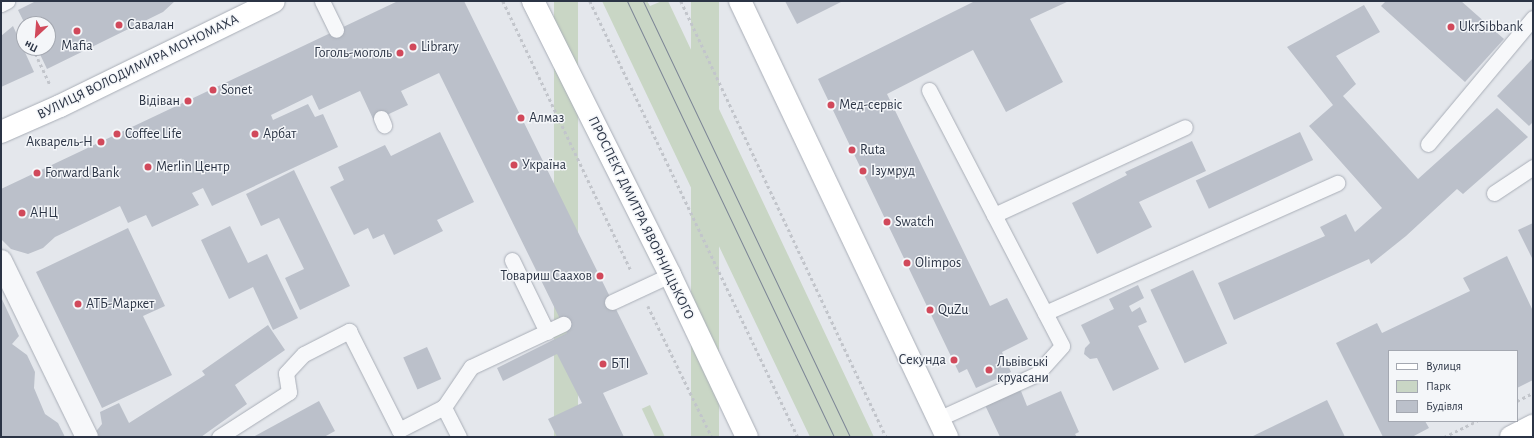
<!DOCTYPE html>
<meta charset="utf-8">
<style>
body{margin:0}
#map{position:relative;width:1534px;height:438px;overflow:hidden;background:#e4e7ec;font-family:"Alegreya Sans",sans-serif}
div>[style]{position:absolute}
.green>*{inset:0;background:#c9d6c5;transform-origin:0 0}
.building>*{inset:0;background:#bbc0ca;transform-origin:0 0}
.path>*{height:2.5px;margin-top:-1.25px;transform-origin:0;background:repeating-linear-gradient(90deg,#c2c5cb 0 3px,transparent 0 6px)}
.roads{filter:drop-shadow(0 0 1px #a9aeb7) drop-shadow(0 0 1px #a9aeb7)}
.lane>*{height:15px;margin:-7.5px;padding:0 7.5px;transform-origin:7.5px;border-radius:7.5px;background:#f7f8fa}
.street>*{height:22px;margin:-11px;padding:0 11px;transform-origin:11px;border-radius:11px;background:#f7f8fa}
.secondary>*{height:22px;margin:-11px;padding:0 11px;transform-origin:11px;border-radius:11px;background:#fff}
.primary>*{height:22px;margin:-11px;padding:0 11px;transform-origin:11px;border-radius:11px;background:#fff}
.tram>*{height:1px;margin:-0.5px;padding:0 0.5px;transform-origin:0.5px;border-radius:0.5px;background:#7d8696}
.dots>*{width:11px;height:11px;translate:-50% -50%;box-sizing:border-box;border:2px solid #f4f6f9;border-radius:50%}
span{translate:-50% -50%;white-space:nowrap;text-align:center;line-height:1.15;-webkit-text-stroke:3px #f4f6f9;paint-order:stroke}
.poi-label{font-size:14px;color:#2b3445}
.left{translate:0 -50%;text-align:left}
.right{translate:-100% -50%;text-align:right}
.street-label{font-size:14px;color:#2b3445}
.frame{position:absolute;inset:0;border:2px solid #2b3445;pointer-events:none}
.legend{position:absolute;left:1388px;top:350px;width:130px;height:72px;box-sizing:border-box;background:#f4f6f9;border:1px solid #a4a8b1;margin:0;padding:5px 7px;list-style:none;font-size:12px;color:#2b3445}
.legend li{display:flex;align-items:center;gap:8px;height:20px}
.legend b{width:20px;border:1px solid #a4a8b1}
.north{position:absolute;left:16px;top:16px;width:40px;height:40px;box-sizing:border-box;background:#f4f6f9;border:1px solid #a4a8b1;border-radius:50%;rotate:206deg;font-size:11px;font-weight:700;line-height:16px;text-align:center;color:#2b3445}
.north::after{content:'';display:block;margin:auto;width:14px;height:18px;background:#d1495b;clip-path:polygon(50% 0,100% 100%,50% 72%,0 100%)}
</style>
<div id="map">
<div class="green">
<div style="left:554px;top:1px;width:24px;height:483px"></div>
<div style="clip-path:polygon(602px 1px,647px 1px,650px 6px,662px 1px,668px 1px,874px 437px,810px 437px)"></div>
<div style="left:691px;top:1px;width:28px;height:482px"></div>
<div style="left:650px;top:405px;width:35px;height:9px;rotate:65deg"></div>
</div>
<div class="building">
<div style="clip-path:polygon(36px 1px,175px 1px,163px 12px,47px 69px,37px 48px,48px 48px,48px 24px,25px 24px,18px 10px)"></div>
<div style="clip-path:polygon(398px 1px,464px 1px,648px 374px,603px 393px,624px 437px,557px 437px,548px 419px,582px 403px,557px 354px,503px 381px,497px 368px,567px 333px,439px 73px,401px 91px,408px 105px,374px 121px,360px 91px,319px 110px,312px 95px,271px 115px,273px 120px,308px 104px,315px 117px,323px 114px,338px 147px,212px 206px,203px 188px,192px 193px,199px 205px,152px 227px,146px 215px,128px 223px,120px 206px,55px 237px,43px 248px,28px 254px,11px 249px,1px 239px,1px 189px)"></div>
<div style="clip-path:polygon(785px 1px,843px 1px,797px 24px)"></div>
<div style="clip-path:polygon(975px 1px,1069px 1px,1030px 19px,1063px 82px,1006px 112px,973px 50px,887px 94px,990px 306px,1007px 298px,1028px 339px,1002px 352px,1011px 372px,976px 388px,967px 369px,959px 373px,818px 79px)"></div>
<div style="clip-path:polygon(1386px 1px,1461px 1px,1504px 39px,1465px 82px,1381px 6px)"></div>
<div style="clip-path:polygon(1364px 5px,1380px 32px,1336px 56px,1356px 84px,1343px 96px,1418px 179px,1497px 108px,1528px 137px,1463px 194px,1457px 189px,1406px 236px,1371px 264px,1369px 259px,1234px 320px,1218px 283px,1325px 236px,1320px 227px,1346px 214px,1355px 232px,1382px 208px,1309px 126px,1333px 105px,1287px 47px)"></div>
<div style="clip-path:polygon(13px 26px,34px 72px,1px 87px,1px 36px)"></div>
<div style="clip-path:polygon(1533px 58px,1533px 122px,1529px 126px,1497px 96px)"></div>
<div style="clip-path:polygon(440px 132px,474px 202px,437px 220px,443px 231px,394px 255px,384px 234px,373px 239px,368px 228px,354px 235px,330px 187px,344px 180px,338px 167px,385px 145px,391px 156px)"></div>
<div style="left:1300px;top:132px;width:31px;height:115px;rotate:65deg"></div>
<div style="clip-path:polygon(1192px 141px,1206px 171px,1139px 202px,1152px 227px,1097px 254px,1072px 203px,1127px 175px,1125px 172px)"></div>
<div style="clip-path:polygon(294px 170px,350px 286px,300px 310px,285px 278px,304px 269px,279px 218px,261px 226px,246px 194px)"></div>
<div style="clip-path:polygon(1533px 223px,1533px 260px,1518px 230px)"></div>
<div style="clip-path:polygon(230px 226px,248px 263px,267px 254px,298px 318px,273px 330px,253px 287px,229px 299px,201px 240px)"></div>
<div style="clip-path:polygon(128px 228px,165px 306px,143px 316px,172px 375px,102px 408px,36px 272px)"></div>
<div style="clip-path:polygon(1507px 256px,1533px 311px,1533px 380px,1517px 388px,1517px 351px,1389px 351px,1389px 421px,1425px 421px,1429px 428px,1412px 437px,1383px 437px,1336px 343px,1377px 323px,1382px 333px,1470px 291px,1463px 278px)"></div>
<div style="left:1193px;top:270px;width:81px;height:47px;rotate:65deg"></div>
<div style="clip-path:polygon(1138px 285px,1144px 298px,1129px 306px,1132px 312px,1140px 307px,1147px 322px,1138px 326px,1159px 369px,1113px 391px,1097px 358px,1090px 359px,1084px 354px,1085px 348px,1090px 343px,1081px 325px,1114px 309px,1109px 299px)"></div>
<div style="clip-path:polygon(1px 297px,19px 336px,12px 344px,27px 355px,35px 372px,34px 388px,45px 414px,58px 423px,65px 437px,1px 437px)"></div>
<div style="clip-path:polygon(268px 325px,285px 350px,235px 385px,247px 404px,201px 437px,96px 437px,94px 434px,102px 424px,100px 412px,119px 403px,129px 423px,205px 375px,202px 371px)"></div>
<div style="left:427px;top:347px;width:35px;height:26px;rotate:66deg"></div>
<div style="clip-path:polygon(1019px 386px,1027px 406px,1061px 391px,1079px 432px,1075px 434px,1077px 437px,1000px 437px,984px 403px)"></div>
<div style="clip-path:polygon(1327px 400px,1345px 437px,1251px 437px)"></div>
<div style="clip-path:polygon(319px 401px,335px 431px,324px 437px,253px 437px)"></div>
</div>
<div class="path">
<div style="left:503px;top:1px;width:299px;rotate:64.6deg"></div>
<div style="left:590px;top:1px;width:483px;rotate:64.5deg"></div>
<div style="left:681px;top:1px;width:482px;rotate:64.8deg"></div>
<div style="left:33px;top:48px;width:40px;rotate:65deg"></div>
<div style="left:648px;top:306px;width:146px;rotate:64deg"></div>
<div style="left:1517px;top:401px;width:18px;rotate:-27deg"></div>
<div style="left:1444px;top:437px;width:37px;rotate:-26deg"></div>
</div>
<div class="roads">
<div class="lane">
<div style="left:322px;top:1px;width:32px;rotate:64deg"></div>
<div style="left:1px;top:4px;width:7px;rotate:-27deg"></div>
<div style="left:929px;top:90px;width:288px;rotate:62.5deg"></div>
<div style="left:1062px;top:346px;width:38px;rotate:132deg"></div>
<div style="left:1037px;top:374px;width:109px;rotate:155.6deg"></div>
<div style="left:381px;top:118px;width:8px;rotate:67deg"></div>
<div style="left:1428px;top:144px;width:164px;rotate:-50.2deg"></div>
<div style="left:1494px;top:193px;width:47px;rotate:-33.7deg"></div>
<div style="left:994px;top:215px;width:210px;rotate:-24.7deg"></div>
<div style="left:512px;top:260px;width:80px;rotate:64.1deg"></div>
<div style="left:612px;top:302px;width:64px;rotate:-25deg"></div>
<div style="left:1045px;top:313px;width:320px;rotate:-24deg"></div>
<div style="left:219px;top:437px;width:83px;rotate:-32.7deg"></div>
<div style="left:289px;top:392px;width:19px;rotate:-99deg"></div>
<div style="left:286px;top:373px;width:26px;rotate:-47deg"></div>
<div style="left:304px;top:354px;width:51px;rotate:-27.1deg"></div>
<div style="left:349px;top:331px;width:111px;rotate:63.2deg"></div>
<div style="left:399px;top:430px;width:51px;rotate:-27.1deg"></div>
<div style="left:459px;top:437px;width:34px;rotate:-117deg"></div>
<div style="left:444px;top:407px;width:48px;rotate:-56deg"></div>
<div style="left:471px;top:367px;width:102px;rotate:-25.1deg"></div>
</div>
<div class="street">
<div style="left:1px;top:261px;width:196px;rotate:64deg"></div>
</div>
<div class="secondary">
<div style="left:1px;top:132px;width:64px;rotate:-23.8deg"></div>
<div style="left:60px;top:106px;width:238px;rotate:-26.1deg"></div>
<div style="left:1511px;top:437px;width:25px;rotate:-27deg"></div>
</div>
<div class="primary">
<div style="left:533px;top:1px;width:306px;rotate:63.4deg"></div>
<div style="left:670px;top:275px;width:179px;rotate:64.6deg"></div>
<div style="left:740px;top:1px;width:483px;rotate:64.6deg"></div>
</div>
</div>
<div class="tram">
<div style="left:627px;top:1px;width:483px;rotate:64.6deg"></div>
<div style="left:643px;top:1px;width:483px;rotate:64.6deg"></div>
</div>
<div class="dots">
<div style="left:119px;top:25px;background:#d1495b"></div>
<div style="left:1451px;top:27px;background:#d1495b"></div>
<div style="left:77px;top:31px;background:#d1495b"></div>
<div style="left:413px;top:47px;background:#d1495b"></div>
<div style="left:400px;top:53px;background:#d1495b"></div>
<div style="left:213px;top:90px;background:#d1495b"></div>
<div style="left:188px;top:101px;background:#d1495b"></div>
<div style="left:831px;top:105px;background:#d1495b"></div>
<div style="left:521px;top:118px;background:#d1495b"></div>
<div style="left:117px;top:134px;background:#d1495b"></div>
<div style="left:255px;top:134px;background:#d1495b"></div>
<div style="left:101px;top:142px;background:#d1495b"></div>
<div style="left:852px;top:150px;background:#d1495b"></div>
<div style="left:514px;top:165px;background:#d1495b"></div>
<div style="left:148px;top:167px;background:#d1495b"></div>
<div style="left:863px;top:171px;background:#d1495b"></div>
<div style="left:37px;top:173px;background:#d1495b"></div>
<div style="left:22px;top:213px;background:#d1495b"></div>
<div style="left:887px;top:222px;background:#d1495b"></div>
<div style="left:907px;top:263px;background:#d1495b"></div>
<div style="left:600px;top:276px;background:#d1495b"></div>
<div style="left:78px;top:304px;background:#d1495b"></div>
<div style="left:930px;top:310px;background:#d1495b"></div>
<div style="left:954px;top:360px;background:#d1495b"></div>
<div style="left:603px;top:364px;background:#d1495b"></div>
<div style="left:989px;top:370px;background:#d1495b"></div>
</div>
<div class="poi-label">
<span class="left" style="left:127px;top:25px">Савалан</span>
<span class="left" style="left:1459px;top:27px">UkrSibbank</span>
<span style="left:77px;top:46px">Mafia</span>
<span class="left" style="left:421px;top:47px">Library</span>
<span class="right" style="left:392px;top:53px">Гоголь-моголь</span>
<span class="left" style="left:221px;top:90px">Sonet</span>
<span class="right" style="left:180px;top:101px">Відіван</span>
<span class="left" style="left:839px;top:105px">Мед-сервіс</span>
<span class="left" style="left:529px;top:118px">Алмаз</span>
<span class="left" style="left:125px;top:134px">Coffee Life</span>
<span class="left" style="left:263px;top:134px">Арбат</span>
<span class="right" style="left:93px;top:142px">Акварель-Н</span>
<span class="left" style="left:860px;top:150px">Ruta</span>
<span class="left" style="left:522px;top:165px">Україна</span>
<span class="left" style="left:156px;top:167px">Merlin Центр</span>
<span class="left" style="left:871px;top:171px">Ізумруд</span>
<span class="left" style="left:45px;top:173px">Forward Bank</span>
<span class="left" style="left:30px;top:213px">АНЦ</span>
<span class="left" style="left:895px;top:222px">Swatch</span>
<span class="left" style="left:915px;top:263px">Olimpos</span>
<span class="right" style="left:592px;top:276px">Товариш Саахов</span>
<span class="left" style="left:86px;top:304px">АТБ-Маркет</span>
<span class="left" style="left:938px;top:310px">QuZu</span>
<span class="right" style="left:946px;top:360px">Секунда</span>
<span class="left" style="left:997px;top:370px">Львівські<br>круасани</span>
<span class="left" style="left:611px;top:364px">БТІ</span>
</div>
<div class="street-label">
<span style="left:138px;top:67px;rotate:-26deg">ВУЛИЦЯ ВОЛОДИМИРА МОНОМАХА</span>
<span style="left:641px;top:218px;rotate:64deg">ПРОСПЕКТ ДМИТРА ЯВОРНИЦЬКОГО</span>
</div>
<div class="frame"></div>
<ul class="legend">
<li><b style="height:5px;background:#fff"></b>Вулиця</li>
<li><b style="height:11px;background:#c9d6c5"></b>Парк</li>
<li><b style="height:11px;background:#bbc0ca"></b>Будівля</li>
</ul>
<div class="north">Пн</div>
</div>
